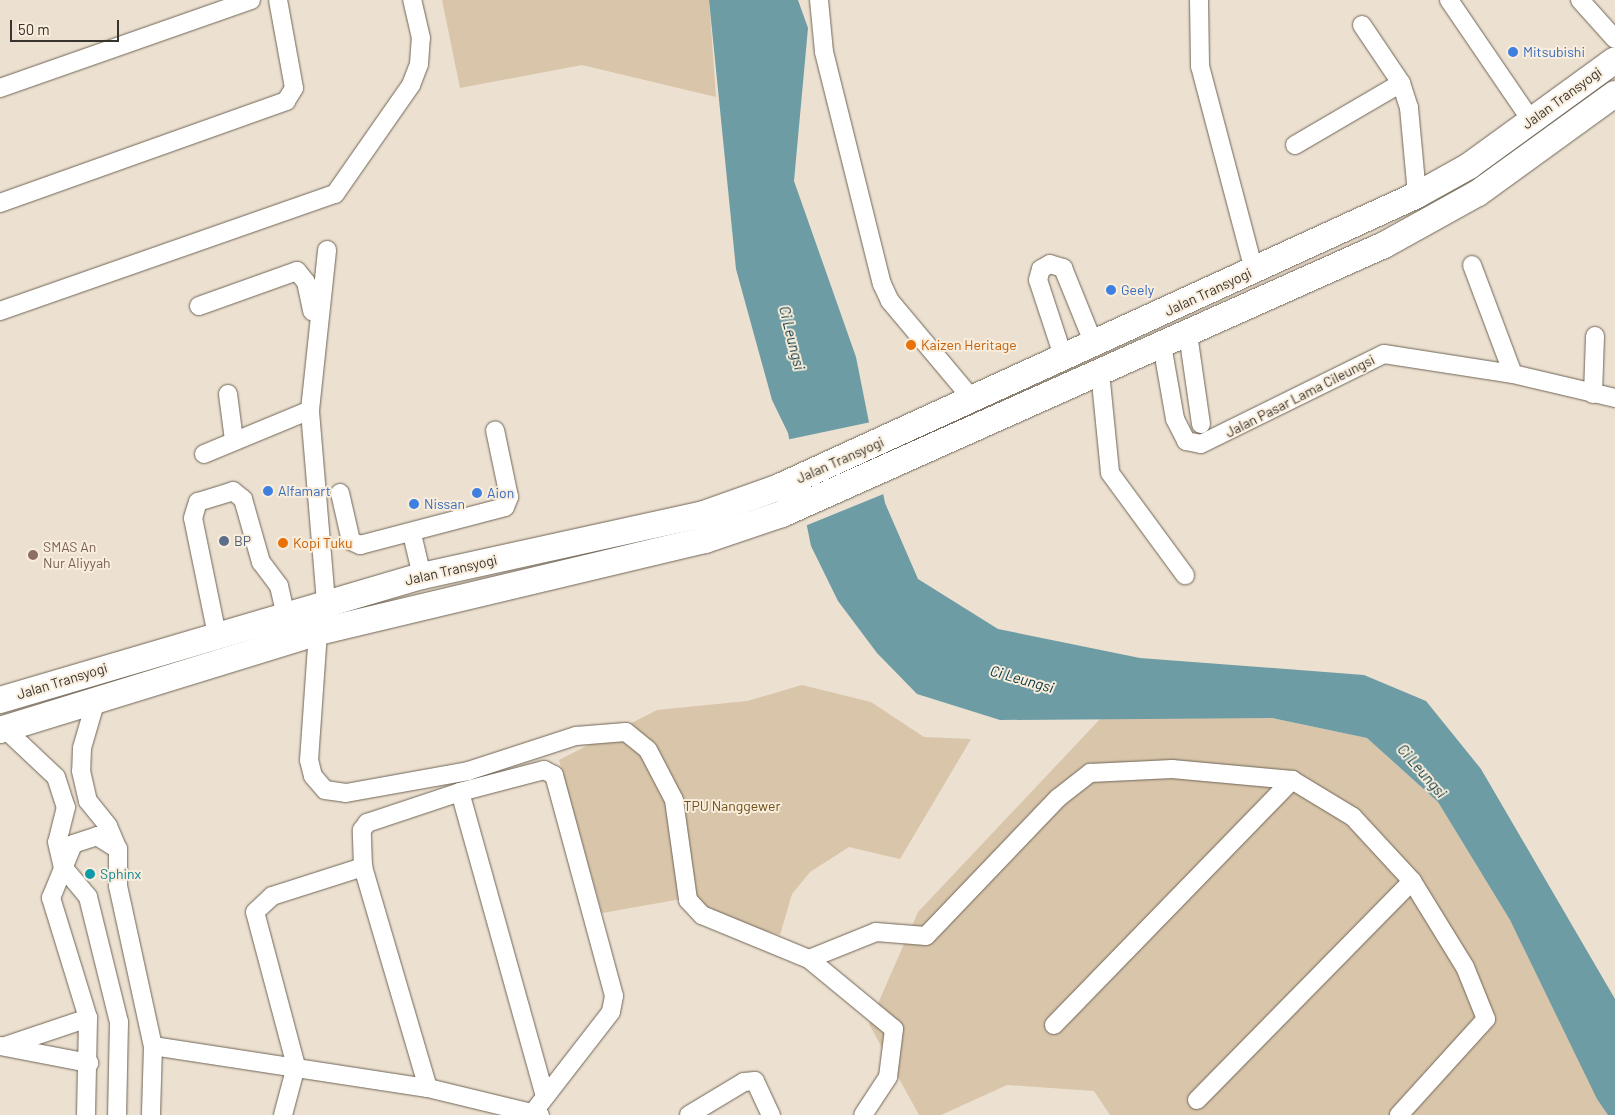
<!DOCTYPE html>
<style>
body{margin:0}
#map{position:relative;width:1615px;height:1115px;overflow:hidden;background:#ece0d0;font-family:Barlow,sans-serif}
div>[style]{position:absolute}
.green>*{inset:0;background:#d9c5aa}
.water>*{inset:0;background:#6d9ca5}
.pier>*{inset:0;background:#ece0d0;transform-origin:0 0}
.roads{filter:drop-shadow(0 0 1px #6f6556) drop-shadow(0 0 1px #6f6556)}
.minor>*{height:18px;margin:-9px;padding:0 9px;transform-origin:9px;border-radius:9px;background:#fff}
.highway>*{height:26px;margin:-13px;padding:0 13px;transform-origin:13px;border-radius:13px;background:#fff}
.dots>*{width:14px;height:14px;translate:-50% -50%;box-sizing:border-box;border:2px solid #f9eedd;border-radius:50%}
span{translate:-50% -50%;white-space:nowrap;text-align:center;line-height:1.15;-webkit-text-stroke:4px #f9eedd;paint-order:stroke}
.shop-label{font-size:14px;color:#366cbe}
.left{translate:0 -50%;text-align:left}
.street-label{font-size:14px;color:#37332d}
.food-label{font-size:14px;color:#c56008}
.service-label{font-size:14px;color:#4e5e75}
.education-label{font-size:14px;color:#785e54}
.park-label{font-size:14px;color:#6f4f17}
.culture-label{font-size:14px;color:#0d838f}
.water-label{font-size:15px;color:#06363e;font-style:italic}
.scale{position:absolute;left:10px;top:20px;width:109px;height:22px;box-sizing:border-box;border:2px solid #37332d;border-top:0;padding-left:6px;font-size:15px;line-height:18px;white-space:nowrap;color:#37332d;-webkit-text-stroke:4px #f9eedd;paint-order:stroke}
</style>
<div id="map">
<div class="green">
<div style="clip-path:polygon(442px 0,709px 0,716px 97px,582px 65px,460px 88px)"></div>
<div style="clip-path:polygon(802px 685px,871px 702px,924px 737px,971px 739px,900px 859px,849px 847px,810px 872px,792px 894px,780px 935px,721px 918px,687px 898px,602px 913px,559px 760px,657px 710px,747px 701px)"></div>
<div style="clip-path:polygon(1102px 717px,1272px 718px,1367px 738px,1438px 802px,1510px 920px,1608px 1115px,1110px 1115px,1094px 1091px,1007px 1085px,941px 1115px,919px 1115px,869px 1024px,918px 912px)"></div>
</div>
<div class="water">
<div style="clip-path:polygon(709px 0,798px 0,808px 28px,794px 181px,856px 357px,885px 503px,918px 579px,998px 629px,1140px 658px,1364px 675px,1426px 701px,1481px 769px,1615px 999px,1615px 1115px,1608px 1115px,1597px 1099px,1510px 920px,1438px 802px,1367px 738px,1272px 718px,1000px 720px,917px 694px,877px 653px,838px 601px,811px 546px,788px 433px,772px 400px,736px 269px)"></div>
</div>
<div class="pier">
<div style="left:871px;top:422px;width:34px;height:87px;rotate:78deg"></div>
<div style="clip-path:polygon(879px 460px,886px 493px,805px 526px,798px 492px)"></div>
</div>
<div class="roads">
<div class="minor">
<div style="left:819px;top:0;width:52px;rotate:84.5deg"></div>
<div style="left:824px;top:52px;width:239px;rotate:76deg"></div>
<div style="left:882px;top:284px;width:19px;rotate:65deg"></div>
<div style="left:890px;top:301px;width:129px;rotate:50deg"></div>
<div style="left:1199px;top:0;width:66px;rotate:89.1deg"></div>
<div style="left:1200px;top:66px;width:211px;rotate:75.2deg"></div>
<div style="left:1449px;top:0;width:145px;rotate:55.7deg"></div>
<div style="left:1580px;top:0;width:52px;rotate:48.1deg"></div>
<div style="left:1362px;top:25px;width:70px;rotate:56.1deg"></div>
<div style="left:1401px;top:83px;width:26px;rotate:72deg"></div>
<div style="left:1409px;top:108px;width:87px;rotate:84.7deg"></div>
<div style="left:0;top:88px;width:266px;rotate:-19.3deg"></div>
<div style="left:1295px;top:145px;width:123px;rotate:-30.3deg"></div>
<div style="left:0;top:203px;width:304px;rotate:-19.6deg"></div>
<div style="left:286px;top:101px;width:15px;rotate:-58deg"></div>
<div style="left:294px;top:88px;width:89px;rotate:-100.3deg"></div>
<div style="left:1472px;top:265px;width:116px;rotate:69.4deg"></div>
<div style="left:199px;top:306px;width:104px;rotate:-19.7deg"></div>
<div style="left:297px;top:271px;width:14px;rotate:51deg"></div>
<div style="left:306px;top:282px;width:30px;rotate:78deg"></div>
<div style="left:0;top:311px;width:355px;rotate:-19.3deg"></div>
<div style="left:335px;top:194px;width:133px;rotate:-55.1deg"></div>
<div style="left:411px;top:85px;width:22px;rotate:-69deg"></div>
<div style="left:419px;top:64px;width:26px;rotate:-86deg"></div>
<div style="left:421px;top:38px;width:39px;rotate:-103deg"></div>
<div style="left:1188px;top:334px;width:91px;rotate:81.8deg"></div>
<div style="left:1162px;top:345px;width:75px;rotate:80deg"></div>
<div style="left:1175px;top:419px;width:25px;rotate:63deg"></div>
<div style="left:1186px;top:441px;width:15px;rotate:11deg"></div>
<div style="left:1201px;top:444px;width:204px;rotate:-26.2deg"></div>
<div style="left:1384px;top:354px;width:131px;rotate:8.8deg"></div>
<div style="left:1513px;top:374px;width:105px;rotate:13.2deg"></div>
<div style="left:1064px;top:359px;width:83px;rotate:-108.2deg"></div>
<div style="left:1038px;top:280px;width:11px;rotate:-75deg"></div>
<div style="left:1041px;top:269px;width:10px;rotate:-29deg"></div>
<div style="left:1050px;top:264px;width:14px;rotate:17deg"></div>
<div style="left:1063px;top:268px;width:69px;rotate:67.9deg"></div>
<div style="left:1100px;top:372px;width:101px;rotate:84.3deg"></div>
<div style="left:1110px;top:473px;width:127px;rotate:53.7deg"></div>
<div style="left:228px;top:394px;width:46px;rotate:82.6deg"></div>
<div style="left:1593px;top:394px;width:58px;rotate:-88deg"></div>
<div style="left:204px;top:454px;width:115px;rotate:-22.5deg"></div>
<div style="left:340px;top:493px;width:49px;rotate:77.1deg"></div>
<div style="left:351px;top:541px;width:10px;rotate:24deg"></div>
<div style="left:360px;top:545px;width:150px;rotate:-14.7deg"></div>
<div style="left:505px;top:507px;width:11px;rotate:-68deg"></div>
<div style="left:509px;top:497px;width:68px;rotate:-101.8deg"></div>
<div style="left:412px;top:534px;width:43px;rotate:76.6deg"></div>
<div style="left:326px;top:602px;width:193px;rotate:-94.8deg"></div>
<div style="left:310px;top:410px;width:161px;rotate:-83.9deg"></div>
<div style="left:318px;top:632px;width:128px;rotate:94deg"></div>
<div style="left:309px;top:760px;width:16px;rotate:76deg"></div>
<div style="left:313px;top:776px;width:18px;rotate:49deg"></div>
<div style="left:325px;top:790px;width:21px;rotate:8deg"></div>
<div style="left:346px;top:793px;width:124px;rotate:-10.2deg"></div>
<div style="left:468px;top:771px;width:114px;rotate:-18deg"></div>
<div style="left:576px;top:736px;width:50px;rotate:-4.6deg"></div>
<div style="left:626px;top:732px;width:28px;rotate:39deg"></div>
<div style="left:648px;top:750px;width:56px;rotate:62.5deg"></div>
<div style="left:674px;top:800px;width:101px;rotate:82deg"></div>
<div style="left:688px;top:900px;width:21px;rotate:47deg"></div>
<div style="left:702px;top:915px;width:116px;rotate:22.4deg"></div>
<div style="left:809px;top:959px;width:110px;rotate:39.5deg"></div>
<div style="left:894px;top:1029px;width:48px;rotate:97.1deg"></div>
<div style="left:888px;top:1077px;width:45px;rotate:123.3deg"></div>
<div style="left:217px;top:635px;width:119px;rotate:-101.6deg"></div>
<div style="left:193px;top:518px;width:17px;rotate:-73deg"></div>
<div style="left:198px;top:502px;width:37px;rotate:-17deg"></div>
<div style="left:233px;top:491px;width:13px;rotate:39deg"></div>
<div style="left:243px;top:499px;width:66px;rotate:74.1deg"></div>
<div style="left:261px;top:562px;width:30px;rotate:53deg"></div>
<div style="left:279px;top:586px;width:28px;rotate:77deg"></div>
<div style="left:96px;top:700px;width:50px;rotate:106.3deg"></div>
<div style="left:82px;top:748px;width:23px;rotate:92deg"></div>
<div style="left:81px;top:771px;width:31px;rotate:77deg"></div>
<div style="left:88px;top:801px;width:32px;rotate:51deg"></div>
<div style="left:108px;top:826px;width:25px;rotate:67deg"></div>
<div style="left:118px;top:849px;width:37px;rotate:90deg"></div>
<div style="left:118px;top:886px;width:164px;rotate:77.7deg"></div>
<div style="left:153px;top:1046px;width:69px;rotate:91.7deg"></div>
<div style="left:5px;top:729px;width:70px;rotate:43.3deg"></div>
<div style="left:56px;top:777px;width:32px;rotate:72deg"></div>
<div style="left:66px;top:807px;width:36px;rotate:104deg"></div>
<div style="left:57px;top:842px;width:26px;rotate:77deg"></div>
<div style="left:63px;top:867px;width:39px;rotate:50deg"></div>
<div style="left:88px;top:897px;width:129px;rotate:76.1deg"></div>
<div style="left:119px;top:1022px;width:93px;rotate:91.2deg"></div>
<div style="left:460px;top:792px;width:316px;rotate:74.4deg"></div>
<div style="left:809px;top:959px;width:72px;rotate:-21.9deg"></div>
<div style="left:876px;top:932px;width:50px;rotate:4.6deg"></div>
<div style="left:926px;top:936px;width:191px;rotate:-46.3deg"></div>
<div style="left:1058px;top:798px;width:41px;rotate:-38deg"></div>
<div style="left:1090px;top:773px;width:82px;rotate:-2.8deg"></div>
<div style="left:1172px;top:769px;width:121px;rotate:5.2deg"></div>
<div style="left:1292px;top:780px;width:71px;rotate:31.2deg"></div>
<div style="left:1353px;top:817px;width:87px;rotate:47.3deg"></div>
<div style="left:1412px;top:881px;width:101px;rotate:58.4deg"></div>
<div style="left:1465px;top:967px;width:56px;rotate:68deg"></div>
<div style="left:1486px;top:1019px;width:130px;rotate:132.2deg"></div>
<div style="left:1054px;top:1025px;width:342px;rotate:-45.8deg"></div>
<div style="left:0;top:1046px;width:91px;rotate:10.8deg"></div>
<div style="left:5px;top:1046px;width:88px;rotate:-18.6deg"></div>
<div style="left:153px;top:1046px;width:278px;rotate:8.7deg"></div>
<div style="left:428px;top:1088px;width:115px;rotate:13.6deg"></div>
<div style="left:428px;top:1088px;width:230px;rotate:-106.4deg"></div>
<div style="left:363px;top:867px;width:37px;rotate:-92deg"></div>
<div style="left:362px;top:830px;width:9px;rotate:-54deg"></div>
<div style="left:367px;top:823px;width:98px;rotate:-18.4deg"></div>
<div style="left:460px;top:792px;width:87px;rotate:-14.7deg"></div>
<div style="left:544px;top:770px;width:11px;rotate:27deg"></div>
<div style="left:554px;top:775px;width:229px;rotate:74.8deg"></div>
<div style="left:614px;top:996px;width:16px;rotate:101deg"></div>
<div style="left:611px;top:1012px;width:130px;rotate:127.8deg"></div>
<div style="left:1197px;top:1100px;width:307px;rotate:-45.5deg"></div>
<div style="left:86px;top:1115px;width:97px;rotate:-88.8deg"></div>
<div style="left:88px;top:1018px;width:126px;rotate:-107.1deg"></div>
<div style="left:51px;top:898px;width:58px;rotate:-67.8deg"></div>
<div style="left:73px;top:844px;width:25px;rotate:-18deg"></div>
<div style="left:97px;top:836px;width:25px;rotate:32deg"></div>
<div style="left:283px;top:1115px;width:51px;rotate:-75.1deg"></div>
<div style="left:296px;top:1066px;width:159px;rotate:-104.9deg"></div>
<div style="left:255px;top:912px;width:23px;rotate:-43deg"></div>
<div style="left:272px;top:896px;width:96px;rotate:-17.7deg"></div>
<div style="left:689px;top:1115px;width:64px;rotate:-31deg"></div>
<div style="left:744px;top:1082px;width:11px;rotate:-5deg"></div>
<div style="left:755px;top:1081px;width:38px;rotate:65deg"></div>
</div>
<div class="highway">
<div style="left:0;top:700px;width:440px;rotate:-16.4deg"></div>
<div style="left:422px;top:576px;width:289px;rotate:-12.4deg"></div>
<div style="left:704px;top:514px;width:77px;rotate:-19.6deg"></div>
<div style="left:777px;top:488px;width:704px;rotate:-24.6deg"></div>
<div style="left:1417px;top:195px;width:60px;rotate:-29.1deg"></div>
<div style="left:1469px;top:166px;width:180px;rotate:-36deg"></div>
<div style="left:0;top:730px;width:333px;rotate:-17.1deg"></div>
<div style="left:318px;top:632px;width:398px;rotate:-13.4deg"></div>
<div style="left:705px;top:540px;width:81px;rotate:-18.7deg"></div>
<div style="left:782px;top:514px;width:659px;rotate:-24.08deg"></div>
<div style="left:1384px;top:245px;width:107px;rotate:-29deg"></div>
<div style="left:1478px;top:193px;width:169px;rotate:-35.9deg"></div>
</div>
</div>
<div class="dots">
<div style="left:1513px;top:52px;background:#3f7fe0"></div>
<div style="left:1111px;top:290px;background:#3f7fe0"></div>
<div style="left:911px;top:345px;background:#e8710a"></div>
<div style="left:268px;top:491px;background:#3f7fe0"></div>
<div style="left:477px;top:493px;background:#3f7fe0"></div>
<div style="left:414px;top:504px;background:#3f7fe0"></div>
<div style="left:224px;top:541px;background:#5c6f8a"></div>
<div style="left:283px;top:543px;background:#e8710a"></div>
<div style="left:33px;top:555px;background:#8d6e63"></div>
<div style="left:90px;top:874px;background:#0f9aa8"></div>
</div>
<div class="shop-label">
<span class="left" style="left:1523px;top:52px">Mitsubishi</span>
<span class="left" style="left:1121px;top:290px">Geely</span>
<span class="left" style="left:278px;top:491px">Alfamart</span>
<span class="left" style="left:487px;top:493px">Aion</span>
<span class="left" style="left:424px;top:504px">Nissan</span>
</div>
<div class="street-label">
<span style="left:1562px;top:98px;rotate:-36deg">Jalan Transyogi</span>
<span style="left:1208px;top:292px;rotate:-25deg">Jalan Transyogi</span>
<span style="left:1300px;top:396px;rotate:-27deg">Jalan Pasar Lama Cileungsi</span>
<span style="left:840px;top:460px;rotate:-24deg">Jalan Transyogi</span>
<span style="left:451px;top:570px;rotate:-13deg">Jalan Transyogi</span>
<span style="left:62px;top:681px;rotate:-17deg">Jalan Transyogi</span>
</div>
<div class="food-label">
<span class="left" style="left:921px;top:345px">Kaizen Heritage</span>
<span class="left" style="left:293px;top:543px">Kopi Tuku</span>
</div>
<div class="service-label">
<span class="left" style="left:234px;top:541px">BP</span>
</div>
<div class="education-label">
<span class="left" style="left:43px;top:555px">SMAS An<br>Nur Aliyyah</span>
</div>
<div class="park-label">
<span style="left:732px;top:806px">TPU Nanggewer</span>
</div>
<div class="culture-label">
<span class="left" style="left:100px;top:874px">Sphinx</span>
</div>
<div class="water-label">
<span style="left:792px;top:338px;rotate:76deg">Ci Leungsi</span>
<span style="left:1022px;top:679px;rotate:16deg">Ci Leungsi</span>
<span style="left:1422px;top:771px;rotate:49deg">Ci Leungsi</span>
</div>
<div class="scale">50 m</div>
</div>
